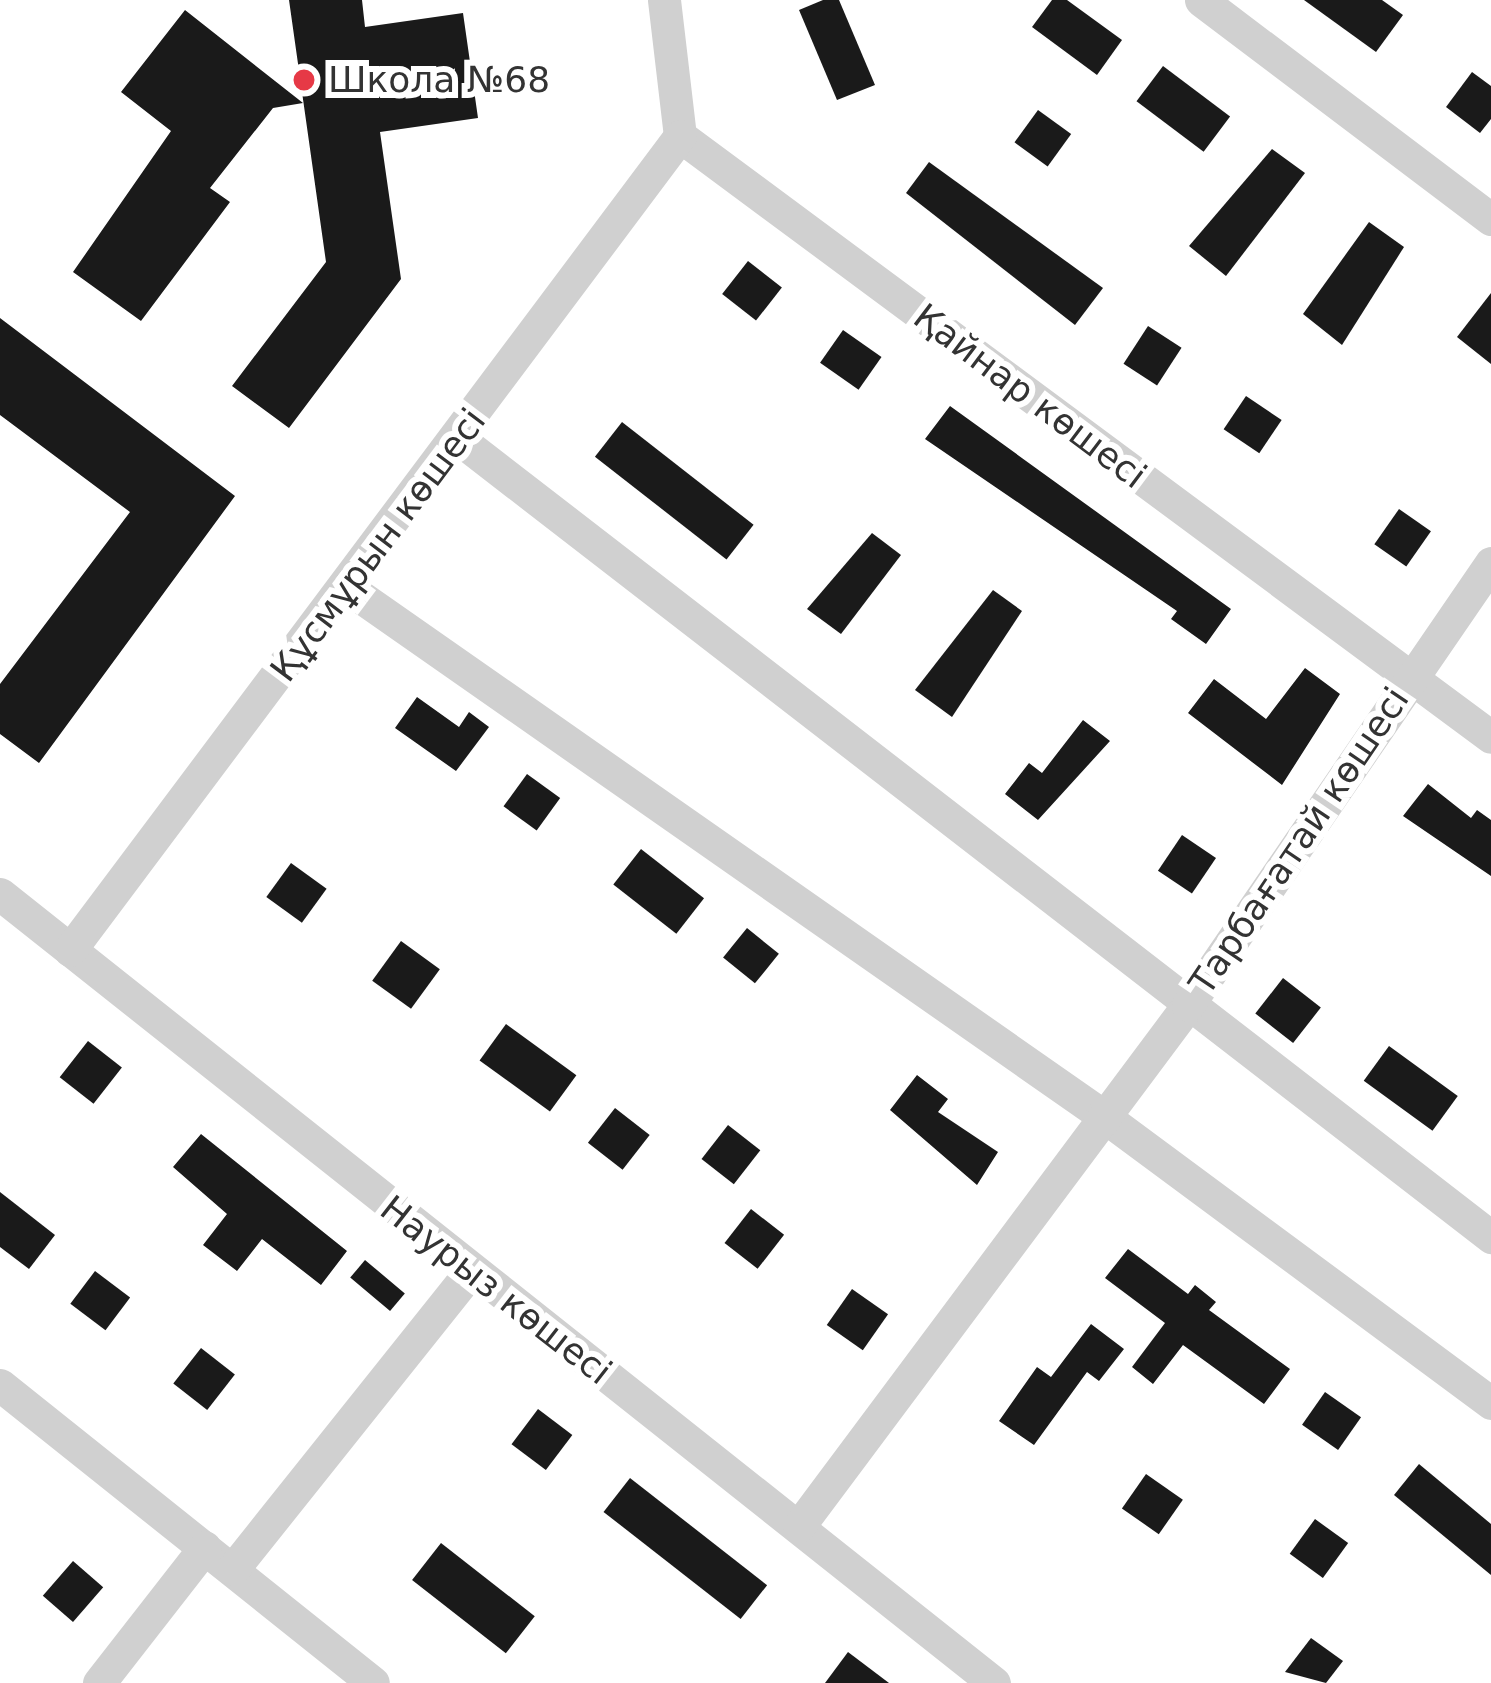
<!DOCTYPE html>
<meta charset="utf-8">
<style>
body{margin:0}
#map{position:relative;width:1491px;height:1683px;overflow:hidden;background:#fff;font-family:"DejaVu Sans",sans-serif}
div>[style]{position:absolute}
.building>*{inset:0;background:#1a1a1a;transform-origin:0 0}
.minor>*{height:33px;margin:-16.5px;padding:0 16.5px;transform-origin:16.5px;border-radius:16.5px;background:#d0d0d0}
.dots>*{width:33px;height:33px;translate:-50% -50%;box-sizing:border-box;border:6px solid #fff;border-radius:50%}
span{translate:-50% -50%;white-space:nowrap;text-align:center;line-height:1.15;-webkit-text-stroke:12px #fff;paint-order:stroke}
.poi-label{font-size:36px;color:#333}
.left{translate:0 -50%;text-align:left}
.street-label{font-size:36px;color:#333}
</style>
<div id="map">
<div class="building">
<div style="clip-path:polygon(289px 0,362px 0,365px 27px,463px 13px,478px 118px,380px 132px,401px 279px,289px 428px,232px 386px,326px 262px)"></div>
<div style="clip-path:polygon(823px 0,839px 0,875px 85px,837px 100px,799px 10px)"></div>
<div style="clip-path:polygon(1052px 0,1067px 0,1122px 40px,1097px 75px,1032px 27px)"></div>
<div style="clip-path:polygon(1304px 0,1382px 0,1403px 15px,1376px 52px)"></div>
<div style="clip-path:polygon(185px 10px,303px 103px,273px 108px,210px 188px,230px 202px,141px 321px,73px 272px,171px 131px,121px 92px)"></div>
<div style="left:1163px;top:66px;width:84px;height:44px;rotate:37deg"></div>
<div style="clip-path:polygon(1472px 72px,1491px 86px,1491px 119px,1480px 133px,1446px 107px)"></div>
<div style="left:1038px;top:110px;width:41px;height:40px;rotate:36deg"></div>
<div style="clip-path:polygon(1272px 149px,1305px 173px,1226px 276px,1189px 246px)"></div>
<div style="clip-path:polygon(929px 162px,1103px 288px,1075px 325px,906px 193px)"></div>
<div style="clip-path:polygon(1369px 222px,1404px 247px,1342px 345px,1303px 314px)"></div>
<div style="left:748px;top:261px;width:43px;height:42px;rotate:38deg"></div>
<div style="clip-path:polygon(1491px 293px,1491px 364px,1457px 337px)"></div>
<div style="clip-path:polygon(0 318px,235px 496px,39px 763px,0 734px,0 684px,130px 512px,0 415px)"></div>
<div style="left:1148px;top:326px;width:40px;height:45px;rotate:33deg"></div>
<div style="left:843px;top:330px;width:47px;height:40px;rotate:35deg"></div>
<div style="left:1246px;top:396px;width:43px;height:40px;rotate:34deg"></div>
<div style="clip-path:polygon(950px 406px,1231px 609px,1206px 644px,1171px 619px,1177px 611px,925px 439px)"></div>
<div style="left:622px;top:422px;width:167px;height:44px;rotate:38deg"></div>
<div style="left:1399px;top:509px;width:39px;height:43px;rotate:35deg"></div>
<div style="clip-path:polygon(872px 533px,901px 555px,841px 634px,807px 609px)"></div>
<div style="clip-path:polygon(993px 590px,1022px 611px,952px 717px,915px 690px)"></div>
<div style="clip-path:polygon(1305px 668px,1340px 694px,1282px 785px,1188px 713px,1214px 679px,1266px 719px)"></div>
<div style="clip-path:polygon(417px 697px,459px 727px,469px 712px,489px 727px,456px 771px,395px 728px)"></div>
<div style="clip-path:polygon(1083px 720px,1110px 741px,1038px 820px,1005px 794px,1029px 763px,1042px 773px)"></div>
<div style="left:527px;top:774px;width:41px;height:40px;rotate:36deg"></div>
<div style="clip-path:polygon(1428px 784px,1471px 818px,1477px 810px,1491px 820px,1491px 876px,1403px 816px)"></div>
<div style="left:1182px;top:835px;width:41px;height:43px;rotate:34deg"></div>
<div style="left:641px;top:849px;width:80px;height:45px;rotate:38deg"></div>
<div style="left:291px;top:863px;width:44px;height:42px;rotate:36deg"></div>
<div style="left:747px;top:928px;width:41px;height:38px;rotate:39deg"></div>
<div style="left:401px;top:941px;width:48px;height:49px;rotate:36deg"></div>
<div style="left:1283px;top:978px;width:48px;height:45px;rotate:38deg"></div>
<div style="left:506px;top:1024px;width:87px;height:45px;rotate:36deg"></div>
<div style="left:88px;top:1041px;width:43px;height:46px;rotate:38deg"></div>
<div style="left:1389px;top:1046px;width:85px;height:43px;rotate:36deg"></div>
<div style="clip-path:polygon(917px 1075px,948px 1099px,938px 1112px,998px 1152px,977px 1185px,890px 1110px)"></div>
<div style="left:615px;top:1108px;width:44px;height:44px;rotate:38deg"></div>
<div style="left:728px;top:1125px;width:41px;height:43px;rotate:38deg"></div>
<div style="clip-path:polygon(201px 1134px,347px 1251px,321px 1285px,262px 1239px,237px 1271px,203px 1245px,227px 1214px,173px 1167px)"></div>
<div style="clip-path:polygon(0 1192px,55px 1235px,29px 1269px,0 1247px)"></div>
<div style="left:751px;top:1209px;width:42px;height:43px;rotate:38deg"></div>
<div style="clip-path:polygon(1128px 1249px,1188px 1294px,1195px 1285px,1216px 1302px,1209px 1310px,1290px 1369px,1264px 1404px,1183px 1345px,1153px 1384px,1132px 1367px,1165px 1323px,1105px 1278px)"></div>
<div style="left:365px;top:1260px;width:52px;height:23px;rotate:40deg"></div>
<div style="left:95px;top:1271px;width:44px;height:41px;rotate:37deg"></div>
<div style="left:852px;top:1289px;width:44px;height:44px;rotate:35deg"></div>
<div style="clip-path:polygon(1091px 1324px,1124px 1349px,1099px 1381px,1087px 1372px,1034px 1445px,999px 1421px,1037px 1367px,1051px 1377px)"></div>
<div style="left:201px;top:1348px;width:43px;height:45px;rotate:38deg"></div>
<div style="left:1325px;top:1392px;width:44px;height:40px;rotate:35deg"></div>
<div style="left:538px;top:1409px;width:43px;height:44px;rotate:37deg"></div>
<div style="clip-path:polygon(1419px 1464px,1491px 1524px,1491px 1575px,1394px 1495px)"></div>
<div style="left:1146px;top:1474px;width:45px;height:42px;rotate:35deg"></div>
<div style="left:630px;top:1478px;width:174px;height:43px;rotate:38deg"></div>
<div style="left:1315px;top:1519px;width:41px;height:43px;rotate:36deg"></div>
<div style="left:441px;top:1543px;width:119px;height:47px;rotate:38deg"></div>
<div style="left:73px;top:1561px;width:40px;height:46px;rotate:41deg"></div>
<div style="clip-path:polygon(1311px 1638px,1343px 1661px,1326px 1683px,1285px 1672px)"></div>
<div style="clip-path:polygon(848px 1652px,889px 1683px,825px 1683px)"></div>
</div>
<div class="minor">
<div style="left:664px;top:0;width:137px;rotate:83.3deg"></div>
<div style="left:680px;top:136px;width:1009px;rotate:36.54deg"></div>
<div style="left:1201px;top:0;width:363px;rotate:37.1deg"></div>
<div style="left:459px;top:439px;width:1305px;rotate:37.71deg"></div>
<div style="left:348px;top:588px;width:920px;rotate:34.95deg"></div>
<div style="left:1102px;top:1115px;width:484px;rotate:36.5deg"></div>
<div style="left:0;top:894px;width:1269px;rotate:38.44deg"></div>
<div style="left:70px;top:950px;width:1017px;rotate:-53.15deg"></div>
<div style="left:0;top:1385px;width:477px;rotate:38.6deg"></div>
<div style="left:799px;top:1526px;width:650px;rotate:-53.25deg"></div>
<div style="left:1188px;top:1005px;width:536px;rotate:-55.57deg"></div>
<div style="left:233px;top:1569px;width:380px;rotate:-51.4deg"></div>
<div style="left:99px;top:1683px;width:172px;rotate:-52.1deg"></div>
</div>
<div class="dots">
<div style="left:304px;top:80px;background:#e63946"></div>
</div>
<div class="poi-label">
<span class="left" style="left:328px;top:80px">Школа №68</span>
</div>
<div class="street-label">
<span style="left:1030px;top:396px;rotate:37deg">Қайнар көшесі</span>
<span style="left:378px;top:545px;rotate:-53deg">Құсмұрын көшесі</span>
<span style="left:1299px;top:841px;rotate:-56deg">Тарбағатай көшесі</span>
<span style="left:496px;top:1290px;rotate:38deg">Наурыз көшесі</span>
</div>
</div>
